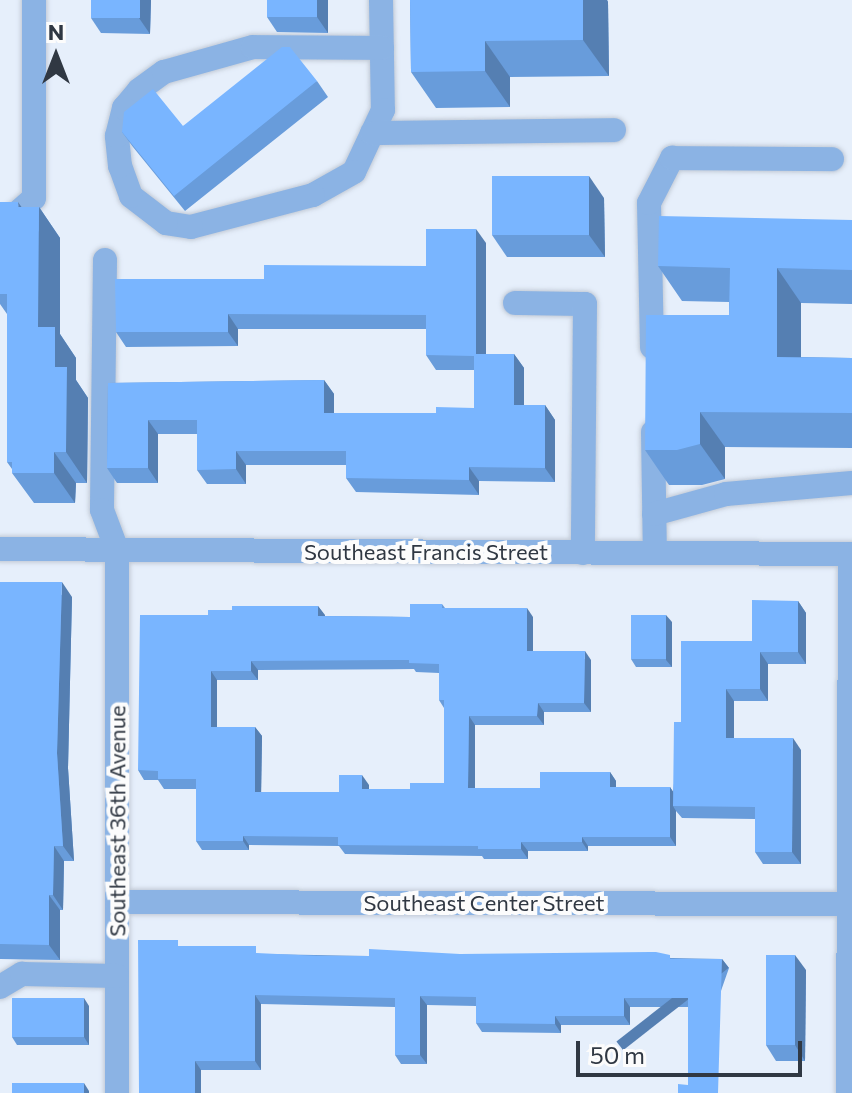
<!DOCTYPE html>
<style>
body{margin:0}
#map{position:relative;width:852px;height:1093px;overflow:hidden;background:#e6effb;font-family:Commissioner,sans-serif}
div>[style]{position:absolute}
.roads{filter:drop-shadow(0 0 2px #c2cad6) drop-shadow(0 0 2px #c2cad6)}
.minor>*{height:24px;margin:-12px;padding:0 12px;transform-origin:12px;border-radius:12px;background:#8bb3e4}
.wall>*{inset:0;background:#689cdb}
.shaded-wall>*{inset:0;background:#557fb2;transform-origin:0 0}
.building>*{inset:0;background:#79b5ff;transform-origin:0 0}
span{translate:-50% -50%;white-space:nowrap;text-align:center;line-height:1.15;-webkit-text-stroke:8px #fcfcfc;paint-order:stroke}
.street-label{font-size:22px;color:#303843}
.north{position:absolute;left:16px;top:16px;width:80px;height:80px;-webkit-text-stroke:6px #fcfcfc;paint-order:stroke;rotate:0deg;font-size:22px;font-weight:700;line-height:32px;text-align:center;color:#303843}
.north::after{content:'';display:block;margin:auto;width:28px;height:36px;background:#303843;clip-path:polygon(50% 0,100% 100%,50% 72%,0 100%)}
.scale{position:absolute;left:576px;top:1041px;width:226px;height:36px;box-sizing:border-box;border:4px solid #303843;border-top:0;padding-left:10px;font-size:24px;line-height:28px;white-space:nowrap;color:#303843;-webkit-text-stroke:6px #fcfcfc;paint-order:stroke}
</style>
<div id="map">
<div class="roads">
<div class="minor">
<div style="left:381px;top:0;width:110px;rotate:89deg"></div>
<div style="left:383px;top:110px;width:68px;rotate:115.1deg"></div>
<div style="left:354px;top:172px;width:47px;rotate:150.7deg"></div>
<div style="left:313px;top:195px;width:126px;rotate:165.3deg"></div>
<div style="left:191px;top:227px;width:25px;rotate:-171deg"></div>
<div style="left:166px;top:223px;width:44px;rotate:-142.4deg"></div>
<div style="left:131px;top:196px;width:32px;rotate:-110deg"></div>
<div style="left:120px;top:166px;width:30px;rotate:-96deg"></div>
<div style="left:117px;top:136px;width:29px;rotate:-76deg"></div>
<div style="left:124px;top:108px;width:23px;rotate:-50deg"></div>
<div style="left:139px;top:90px;width:31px;rotate:-36deg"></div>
<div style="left:164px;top:72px;width:92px;rotate:-15.7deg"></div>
<div style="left:253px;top:47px;width:129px;rotate:0.4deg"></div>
<div style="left:372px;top:133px;width:242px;rotate:-0.7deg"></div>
<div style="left:0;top:228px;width:45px;rotate:-41.4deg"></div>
<div style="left:34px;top:198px;width:198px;rotate:-90deg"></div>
<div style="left:105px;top:260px;width:250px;rotate:90.7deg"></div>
<div style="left:102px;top:510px;width:43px;rotate:69.4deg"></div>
<div style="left:117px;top:550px;width:543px;rotate:90deg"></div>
<div style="left:515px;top:303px;width:70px;rotate:0.8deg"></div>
<div style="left:585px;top:304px;width:249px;rotate:90.5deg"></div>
<div style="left:652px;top:347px;width:144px;rotate:-91.2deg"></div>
<div style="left:649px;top:203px;width:51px;rotate:-62.9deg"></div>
<div style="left:672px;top:158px;width:160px;rotate:0.4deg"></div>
<div style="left:653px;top:432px;width:121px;rotate:89.1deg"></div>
<div style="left:654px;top:514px;width:75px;rotate:-15.5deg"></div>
<div style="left:726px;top:494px;width:126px;rotate:-5deg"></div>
<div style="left:0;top:549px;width:852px;rotate:0.34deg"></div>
<div style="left:117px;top:902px;width:735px;rotate:0.16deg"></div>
<div style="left:0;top:987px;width:26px;rotate:-31deg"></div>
<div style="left:22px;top:974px;width:95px;rotate:1.2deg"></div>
<div style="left:848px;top:1093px;width:539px;rotate:-89.79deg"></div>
</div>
</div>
<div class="wall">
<div style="clip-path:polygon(151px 0,150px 34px,101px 33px,91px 18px)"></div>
<div style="clip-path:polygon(328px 0,328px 33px,277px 32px,267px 17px)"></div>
<div style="clip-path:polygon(410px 0,607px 0,608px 2px,609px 76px,510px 77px,510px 107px,436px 108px,411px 72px)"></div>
<div style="clip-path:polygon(317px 81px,328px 97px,185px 211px,133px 147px,122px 132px,183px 126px)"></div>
<div style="clip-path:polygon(604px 198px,605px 257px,507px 257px,492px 235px)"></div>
<div style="clip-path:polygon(0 202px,21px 207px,39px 207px,60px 238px,60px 334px,76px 358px,76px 380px,88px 398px,87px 483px,76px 483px,75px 503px,34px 503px,12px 473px,12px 469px,7px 462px,7px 314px,0 304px)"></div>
<div style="clip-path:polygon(852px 220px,852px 304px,801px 303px,801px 357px,852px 358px,852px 448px,725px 447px,725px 479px,702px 485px,669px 485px,645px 450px,729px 315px,729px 302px,682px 301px,658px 266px)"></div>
<div style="clip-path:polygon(486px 243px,486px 354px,514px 354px,524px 368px,524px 405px,545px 405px,555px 420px,555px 482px,479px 481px,479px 495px,356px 492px,346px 478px,346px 465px,246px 465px,246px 484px,207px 484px,197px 470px,197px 434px,158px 434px,158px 483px,117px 483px,107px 468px,108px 383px,324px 380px,334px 394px,334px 413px,436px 413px,474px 408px,474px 370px,436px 370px,426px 355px,426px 329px,238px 329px,238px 346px,126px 347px,116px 332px,264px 279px,426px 266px)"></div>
<div style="clip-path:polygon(0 582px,72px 597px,68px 768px,74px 861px,64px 861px,63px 910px,60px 910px,60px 960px,0 959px)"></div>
<div style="clip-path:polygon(evenodd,798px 601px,806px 613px,806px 664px,768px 664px,768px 701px,734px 701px,734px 738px,801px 750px,801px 864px,763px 864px,755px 852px,755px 819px,682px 818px,676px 811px,676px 846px,588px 846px,588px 851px,528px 851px,528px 859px,484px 859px,482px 856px,345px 854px,339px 846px,249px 845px,249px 850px,202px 850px,196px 841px,196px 789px,164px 789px,158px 780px,144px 780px,138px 770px,208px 615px,232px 610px,318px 606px,325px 616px,410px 617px,442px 604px,445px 608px,533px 617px,533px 651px,591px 660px,591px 712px,544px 712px,544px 725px,475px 725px,475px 788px,540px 788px,610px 772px,616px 781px,616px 787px,670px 787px,673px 792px,681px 722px,752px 641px,798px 601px,414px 669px,416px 672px,439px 673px,439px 700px,444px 708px,444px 783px,410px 789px,369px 789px,369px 785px,339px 792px,261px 792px,262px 736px,255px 727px,217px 727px,217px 680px,258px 680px,258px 670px,414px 669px)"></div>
<div style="clip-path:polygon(672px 622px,672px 667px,636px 667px,631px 659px)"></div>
<div style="clip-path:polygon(183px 946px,261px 954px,369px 956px,460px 954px,722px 959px,729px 968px,688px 1085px,688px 1007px,630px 1007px,630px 1025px,561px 1025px,561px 1033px,482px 1032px,476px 1023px,476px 1006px,427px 1005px,427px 1064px,401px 1064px,395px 1055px,395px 1007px,261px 1004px,261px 1070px,201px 1070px,201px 1093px,139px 1093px)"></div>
<div style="clip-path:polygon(806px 970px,805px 1061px,776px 1061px,766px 1045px)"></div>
<div style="clip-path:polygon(89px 1006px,89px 1045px,17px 1045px,12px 1037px)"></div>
</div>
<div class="shaded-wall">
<div style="clip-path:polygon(140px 0,151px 0,150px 34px,139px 18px)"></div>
<div style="clip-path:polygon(317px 0,328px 0,328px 33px,317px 17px)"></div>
<div style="clip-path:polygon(583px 0,607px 0,608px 2px,609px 76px,583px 40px)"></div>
<div style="clip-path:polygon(485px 41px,510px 77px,510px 107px,485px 71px)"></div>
<div style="clip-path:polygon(589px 176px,604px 198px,605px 257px,589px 235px)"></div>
<div style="clip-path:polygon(18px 202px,39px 232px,39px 207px,60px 238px,60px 334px,76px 358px,76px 380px,88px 398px,87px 483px,66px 452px,55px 367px,38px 327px)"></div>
<div style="clip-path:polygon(476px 229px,486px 243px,486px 368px,476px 354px)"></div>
<div style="clip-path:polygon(777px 268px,801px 303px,801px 392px,777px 357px)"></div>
<div style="clip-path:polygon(228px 314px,238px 329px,238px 346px,228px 332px)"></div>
<div style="clip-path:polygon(514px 354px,524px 368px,524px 420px,514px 405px)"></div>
<div style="clip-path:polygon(324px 380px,334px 394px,334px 428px,324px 413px)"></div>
<div style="clip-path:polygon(545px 405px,555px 420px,555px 482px,545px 468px)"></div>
<div style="clip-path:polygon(700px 412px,725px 447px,725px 479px,700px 444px)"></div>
<div style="clip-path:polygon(148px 420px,158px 434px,158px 483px,148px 468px)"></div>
<div style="clip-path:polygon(236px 451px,246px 465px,246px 484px,236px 469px)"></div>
<div style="clip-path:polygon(54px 452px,76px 483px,75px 503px,54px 473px)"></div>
<div style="clip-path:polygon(469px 467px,479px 481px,479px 495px,469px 480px)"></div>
<div style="clip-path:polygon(62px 582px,72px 597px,68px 768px,74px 861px,63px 846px,57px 753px)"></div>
<div style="clip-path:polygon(798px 601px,806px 613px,806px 664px,798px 652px)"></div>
<div style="clip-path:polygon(318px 606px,325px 615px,325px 625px,318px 616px)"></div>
<div style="clip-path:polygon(527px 608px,533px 617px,533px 660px,527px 651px)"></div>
<div style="clip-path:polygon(666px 615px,672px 622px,672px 667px,666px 660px)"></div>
<div style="clip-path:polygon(585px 651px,591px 660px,591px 712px,584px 703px)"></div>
<div style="clip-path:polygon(760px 652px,768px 664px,768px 701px,760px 689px)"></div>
<div style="clip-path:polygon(251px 661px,258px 670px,258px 680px,251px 671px)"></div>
<div style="clip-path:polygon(211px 671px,217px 680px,217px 736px,211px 727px)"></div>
<div style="clip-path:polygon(726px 689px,734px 701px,734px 750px,726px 738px)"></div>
<div style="clip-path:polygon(538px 703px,544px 712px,544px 725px,537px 716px)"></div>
<div style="clip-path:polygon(469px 716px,475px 725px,475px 797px,468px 788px)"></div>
<div style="clip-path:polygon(255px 727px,262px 736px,261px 802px,255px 792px)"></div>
<div style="clip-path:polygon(793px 738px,801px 750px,801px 864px,792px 852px)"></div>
<div style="clip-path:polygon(610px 772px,616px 781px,616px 796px,610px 787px)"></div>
<div style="clip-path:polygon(362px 775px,369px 785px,369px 798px,362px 789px)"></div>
<div style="clip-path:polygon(670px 787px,676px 796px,673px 806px,676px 811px,676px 846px,670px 837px)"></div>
<div style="clip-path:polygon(243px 836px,249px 845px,249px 850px,243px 841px)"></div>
<div style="clip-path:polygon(582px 837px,588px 846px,588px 851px,582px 842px)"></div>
<div style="clip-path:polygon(521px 842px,528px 851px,528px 859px,521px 849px)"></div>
<div style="clip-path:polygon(54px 846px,64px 861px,63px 910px,53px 895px)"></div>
<div style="clip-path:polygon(49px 895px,60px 910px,60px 960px,49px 945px)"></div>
<div style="clip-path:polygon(795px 955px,806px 970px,805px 1061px,795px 1045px)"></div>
<div style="left:722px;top:959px;width:11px;height:134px;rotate:52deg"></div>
<div style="clip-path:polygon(255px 995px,261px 1004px,261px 1070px,255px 1061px)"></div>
<div style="clip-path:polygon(420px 996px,427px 1005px,427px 1064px,420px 1055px)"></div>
<div style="clip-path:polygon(84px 998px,89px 1006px,89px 1045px,84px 1037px)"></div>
<div style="clip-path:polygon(624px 998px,630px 1007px,630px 1025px,624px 1016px)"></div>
<div style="clip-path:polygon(555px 1016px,561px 1025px,561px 1033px,555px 1024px)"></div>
<div style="clip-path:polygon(195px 1061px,201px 1070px,201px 1093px,195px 1093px)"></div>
<div style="clip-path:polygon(84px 1083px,89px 1091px,89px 1093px,83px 1093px)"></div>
</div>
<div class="building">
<div style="left:91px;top:0;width:49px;height:18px"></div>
<div style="left:267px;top:0;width:50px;height:17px"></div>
<div style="clip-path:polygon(410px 0,583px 0,583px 40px,485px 41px,485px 71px,411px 72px)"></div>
<div style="clip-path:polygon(282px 47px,290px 47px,317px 81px,174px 196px,122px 132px,124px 112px,153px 89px,183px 126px)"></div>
<div style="left:492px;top:176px;width:97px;height:59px"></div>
<div style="clip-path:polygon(0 202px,18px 202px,18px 207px,39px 207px,38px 327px,55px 327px,55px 367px,67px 367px,66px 452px,54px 452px,54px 473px,12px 473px,12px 462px,7px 462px,7px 294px,0 294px)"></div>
<div style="clip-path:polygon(659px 216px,852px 220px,852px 270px,777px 268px,777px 357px,852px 358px,852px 413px,700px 412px,700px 444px,677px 450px,645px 450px,646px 315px,729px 315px,730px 268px,658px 266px)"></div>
<div style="clip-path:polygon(426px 229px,476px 229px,476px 354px,514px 354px,514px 405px,545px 405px,545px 468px,469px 467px,469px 480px,346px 478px,346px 451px,236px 451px,236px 469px,197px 470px,197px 420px,148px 420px,148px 468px,107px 468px,108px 383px,324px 380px,324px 413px,436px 413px,436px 407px,474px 408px,474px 356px,426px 355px,426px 315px,228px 314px,228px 332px,116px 332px,115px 279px,264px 279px,264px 265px,426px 266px)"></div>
<div style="clip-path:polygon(0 582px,62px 582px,57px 753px,63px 846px,54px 846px,53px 895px,49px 895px,49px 945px,0 944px)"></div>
<div style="clip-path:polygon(752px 600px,798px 601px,798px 652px,760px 652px,760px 689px,726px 689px,726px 738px,793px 738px,792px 852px,755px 852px,755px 807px,673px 806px,674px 722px,681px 722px,681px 641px,752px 641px)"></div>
<div style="clip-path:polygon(evenodd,410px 604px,442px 604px,442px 608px,527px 608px,527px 651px,585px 651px,584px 703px,538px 703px,537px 716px,469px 716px,468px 788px,540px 788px,540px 772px,610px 772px,610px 787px,670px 787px,670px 837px,582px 837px,582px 842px,521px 842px,521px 849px,478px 849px,478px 846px,338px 845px,338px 837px,243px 836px,243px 841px,196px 841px,196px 779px,158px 779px,158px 771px,138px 770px,140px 615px,208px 615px,208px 610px,232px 610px,232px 606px,318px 606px,318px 616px,410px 617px,410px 604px,409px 660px,409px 663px,439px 664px,439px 700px,444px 700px,444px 783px,410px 783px,410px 789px,362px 789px,362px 775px,339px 775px,339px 792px,255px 792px,255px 727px,211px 727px,211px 671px,251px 671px,251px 661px,409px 660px)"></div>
<div style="left:631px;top:615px;width:35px;height:44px"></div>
<div style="clip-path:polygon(138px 940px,178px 940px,178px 946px,256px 946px,256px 953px,320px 956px,369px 956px,369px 949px,460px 954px,656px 952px,670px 955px,670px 959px,722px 959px,718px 1093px,678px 1093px,678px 1084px,688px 1085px,688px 998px,624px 998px,624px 1016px,555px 1016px,555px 1024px,476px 1023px,476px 997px,420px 996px,420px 1055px,395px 1055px,395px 998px,255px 995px,255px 1061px,195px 1061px,195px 1093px,139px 1093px)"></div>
<div style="left:766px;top:955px;width:29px;height:90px"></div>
<div style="left:12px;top:998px;width:72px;height:39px"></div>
<div style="left:12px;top:1083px;width:72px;height:10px"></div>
</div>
<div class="street-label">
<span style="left:426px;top:552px">Southeast Francis Street</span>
<span style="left:117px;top:821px;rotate:-90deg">Southeast 36th Avenue</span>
<span style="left:484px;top:903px">Southeast Center Street</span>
</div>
<div class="north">N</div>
<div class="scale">50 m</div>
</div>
